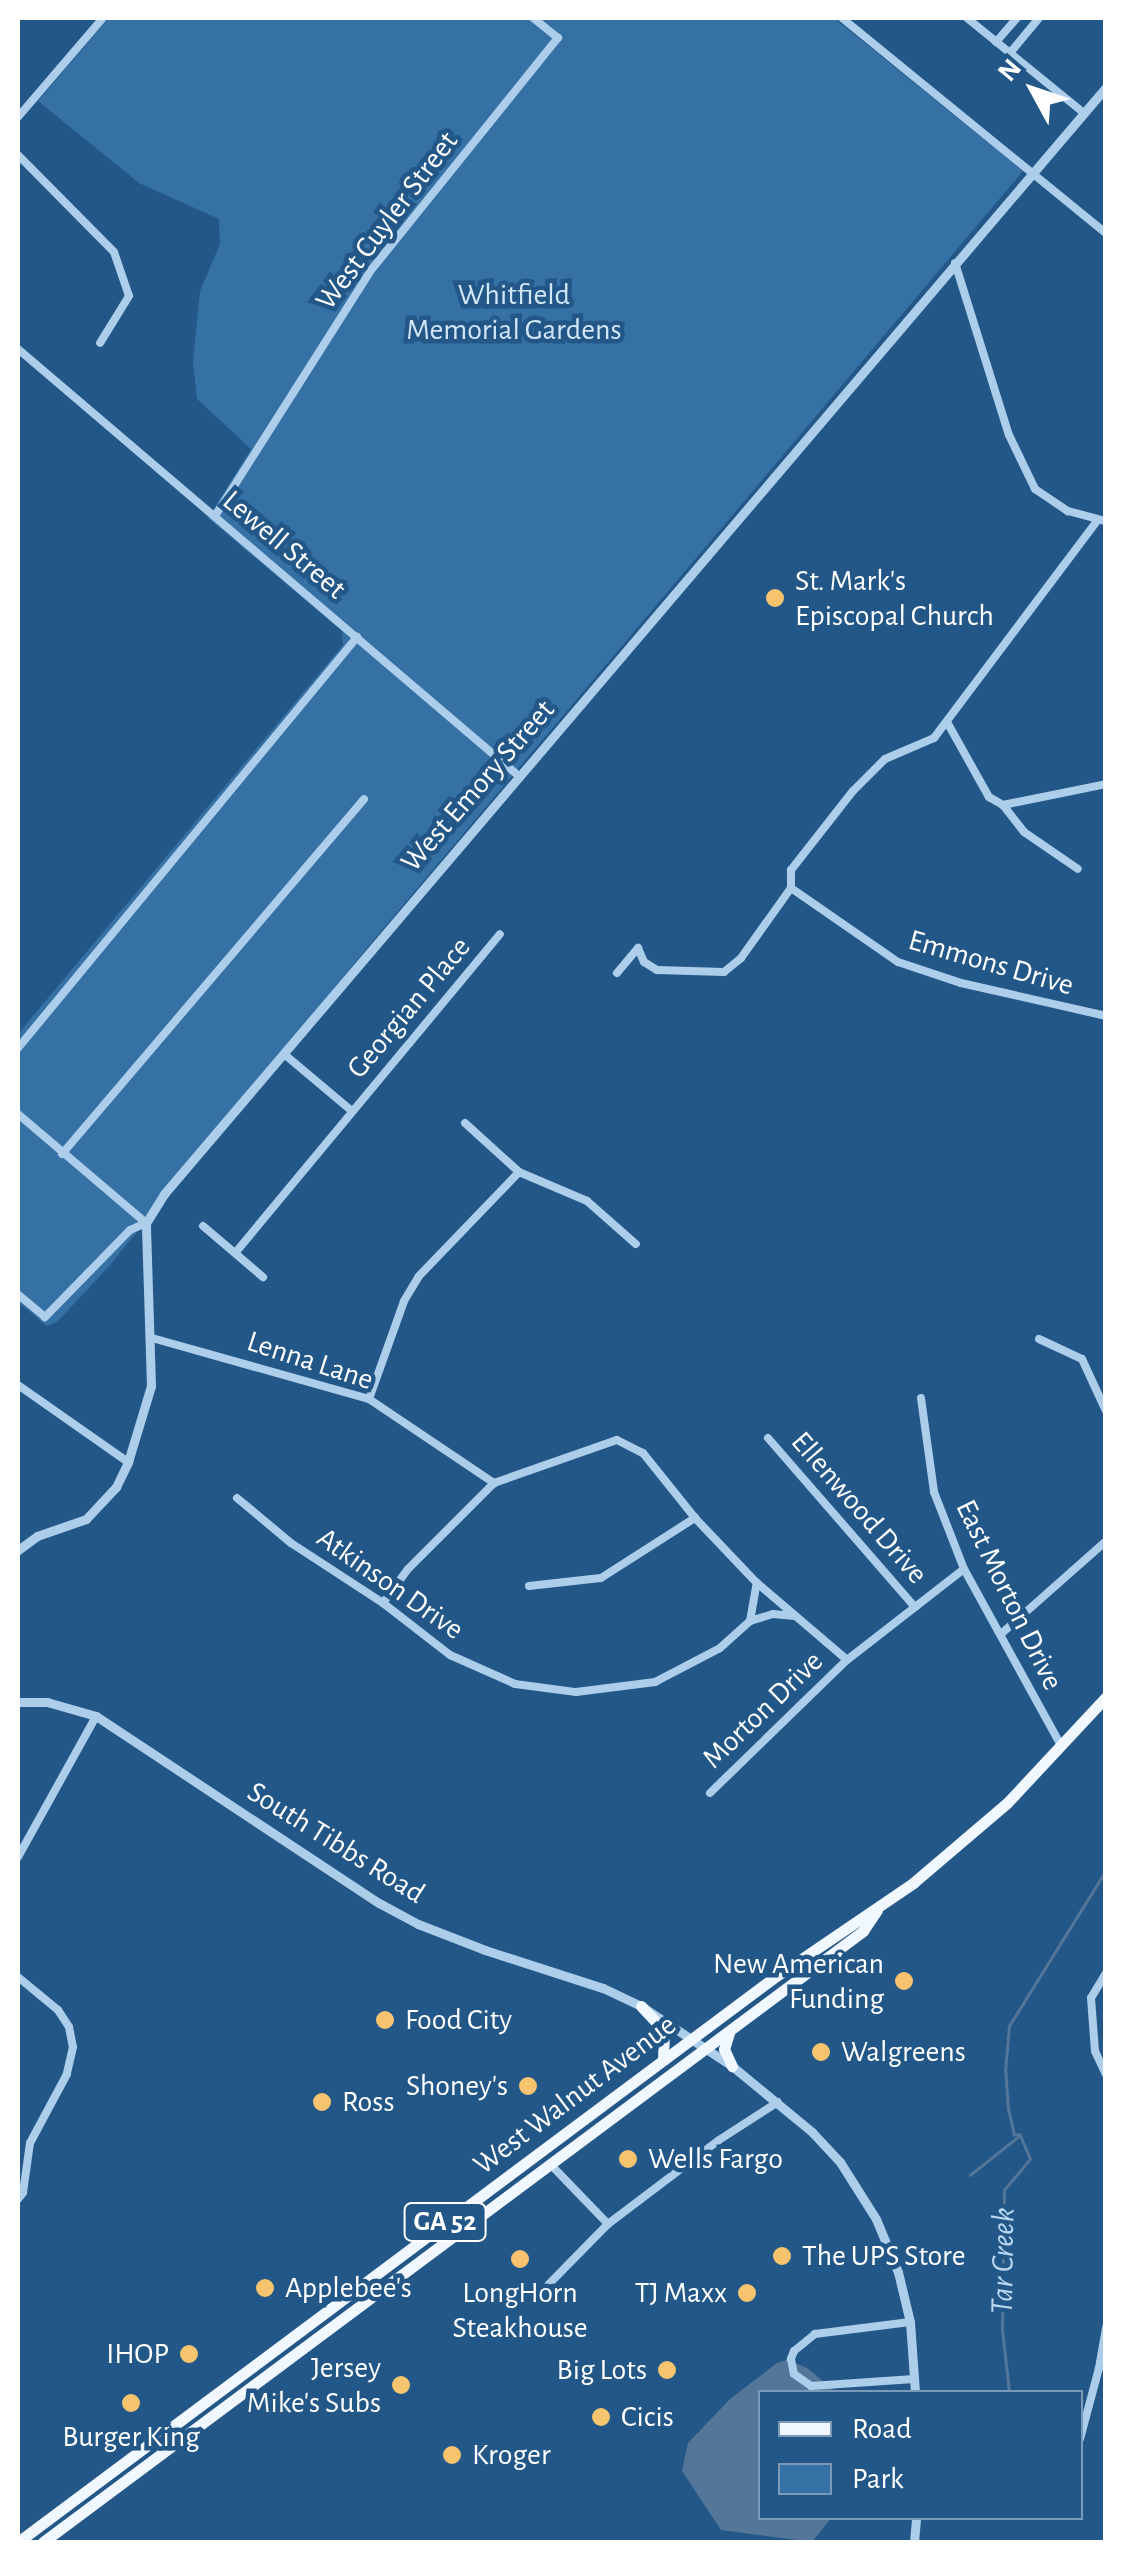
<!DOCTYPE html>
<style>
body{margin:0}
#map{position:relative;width:1123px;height:2560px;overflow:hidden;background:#225788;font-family:"Alegreya Sans",sans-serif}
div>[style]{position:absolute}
.green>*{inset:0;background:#3671a5}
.water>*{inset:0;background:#537699}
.stream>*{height:2.5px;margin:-1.25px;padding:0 1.25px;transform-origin:1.25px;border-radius:1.25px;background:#537699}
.minor>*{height:8px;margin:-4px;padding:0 4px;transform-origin:4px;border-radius:4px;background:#adceea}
.tertiary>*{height:9px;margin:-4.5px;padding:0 4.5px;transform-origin:4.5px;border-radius:4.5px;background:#adceea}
.primary>*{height:11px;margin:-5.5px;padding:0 5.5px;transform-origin:5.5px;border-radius:5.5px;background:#f1f7fe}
.dots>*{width:28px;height:28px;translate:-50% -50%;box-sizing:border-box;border:5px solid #225788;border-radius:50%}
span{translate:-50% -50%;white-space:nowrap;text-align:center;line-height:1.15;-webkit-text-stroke:9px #225788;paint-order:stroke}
.shield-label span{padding:2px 8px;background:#225788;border:2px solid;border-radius:8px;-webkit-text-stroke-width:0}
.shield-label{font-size:28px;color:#fff;font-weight:700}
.street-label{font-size:30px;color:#fff}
.park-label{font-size:30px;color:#d1e6f7}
.poi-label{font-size:30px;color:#fff}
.left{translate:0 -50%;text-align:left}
.right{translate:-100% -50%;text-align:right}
.water-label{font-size:32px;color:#b9d7f1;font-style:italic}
.frame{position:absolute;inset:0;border:20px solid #fff;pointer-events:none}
.legend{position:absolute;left:758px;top:2390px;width:325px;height:130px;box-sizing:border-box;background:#225788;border:2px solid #7a9ab8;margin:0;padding:12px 18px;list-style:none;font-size:30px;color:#fff}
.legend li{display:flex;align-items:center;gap:20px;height:50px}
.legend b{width:50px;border:2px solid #7a9ab8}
.north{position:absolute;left:983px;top:40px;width:100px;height:100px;-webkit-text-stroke:8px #225788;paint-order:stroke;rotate:310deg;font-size:28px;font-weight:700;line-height:40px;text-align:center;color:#fff}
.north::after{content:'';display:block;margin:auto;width:35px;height:45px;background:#fff;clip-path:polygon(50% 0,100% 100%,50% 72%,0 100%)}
</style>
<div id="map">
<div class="green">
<div style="clip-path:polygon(109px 18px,834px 18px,1023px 171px,366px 949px,110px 1265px,58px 1321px,47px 1326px,18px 1302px,18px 1034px,343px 645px,342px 631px,208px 518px,251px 449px,197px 399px,193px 362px,200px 291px,220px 244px,219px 219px,139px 183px,38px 101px)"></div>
</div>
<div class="water">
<div style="clip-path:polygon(787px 2360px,807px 2368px,836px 2392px,760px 2392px,760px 2518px,831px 2518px,812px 2542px,721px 2530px,682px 2471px,688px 2443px,730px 2399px,777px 2363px)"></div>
</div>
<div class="stream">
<div style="left:970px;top:2175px;width:63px;rotate:-38.5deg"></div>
<div style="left:1009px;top:2392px;width:62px;rotate:-96.4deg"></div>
<div style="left:1002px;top:2330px;width:140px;rotate:-89.2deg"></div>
<div style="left:1004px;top:2190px;width:40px;rotate:-50deg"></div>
<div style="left:1030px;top:2159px;width:26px;rotate:-113deg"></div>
<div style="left:1020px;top:2135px;width:6px;rotate:180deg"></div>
<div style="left:1014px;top:2135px;width:26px;rotate:-103deg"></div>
<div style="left:1008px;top:2110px;width:39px;rotate:-94deg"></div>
<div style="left:1005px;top:2071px;width:45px;rotate:-84.9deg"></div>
<div style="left:1009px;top:2026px;width:184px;rotate:-58.1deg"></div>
</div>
<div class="minor">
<div style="left:842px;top:18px;width:340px;rotate:39.2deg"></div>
<div style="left:967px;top:18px;width:151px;rotate:39.1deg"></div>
<div style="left:996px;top:42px;width:32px;rotate:-49deg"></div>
<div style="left:1010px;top:53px;width:45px;rotate:-50.4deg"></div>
<div style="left:18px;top:117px;width:130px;rotate:-49.4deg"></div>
<div style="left:18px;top:155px;width:136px;rotate:45.3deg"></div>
<div style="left:114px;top:252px;width:46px;rotate:71.2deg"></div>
<div style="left:129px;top:296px;width:55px;rotate:121.7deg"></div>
<div style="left:955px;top:263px;width:180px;rotate:72.6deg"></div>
<div style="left:1009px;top:435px;width:60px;rotate:64.3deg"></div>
<div style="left:1035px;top:489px;width:40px;rotate:34deg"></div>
<div style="left:1068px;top:511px;width:39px;rotate:15deg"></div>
<div style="left:18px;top:349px;width:660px;rotate:40.45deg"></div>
<div style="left:215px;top:516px;width:293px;rotate:-57.6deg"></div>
<div style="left:372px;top:269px;width:297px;rotate:-51.2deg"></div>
<div style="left:558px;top:38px;width:32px;rotate:-141deg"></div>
<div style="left:947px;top:722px;width:86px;rotate:60.8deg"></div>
<div style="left:989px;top:797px;width:16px;rotate:30deg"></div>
<div style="left:1003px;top:805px;width:105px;rotate:-11.5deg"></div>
<div style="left:1003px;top:805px;width:34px;rotate:52deg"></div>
<div style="left:1024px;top:832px;width:65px;rotate:34.4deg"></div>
<div style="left:791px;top:888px;width:18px;rotate:-90deg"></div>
<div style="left:791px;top:870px;width:100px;rotate:-51.9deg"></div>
<div style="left:853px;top:791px;width:45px;rotate:-45deg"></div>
<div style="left:885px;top:759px;width:53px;rotate:-23.2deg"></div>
<div style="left:934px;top:738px;width:271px;rotate:-53.1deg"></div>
<div style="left:617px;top:973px;width:33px;rotate:-50deg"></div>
<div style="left:638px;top:948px;width:15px;rotate:67deg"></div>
<div style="left:644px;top:962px;width:15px;rotate:32deg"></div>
<div style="left:657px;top:970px;width:67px;rotate:1.7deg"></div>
<div style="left:724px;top:972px;width:22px;rotate:-39deg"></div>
<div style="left:741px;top:958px;width:86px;rotate:-54.5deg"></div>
<div style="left:791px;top:888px;width:130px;rotate:34.7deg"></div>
<div style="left:898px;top:962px;width:66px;rotate:18.4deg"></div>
<div style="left:961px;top:983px;width:149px;rotate:12.8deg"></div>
<div style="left:18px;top:1048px;width:533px;rotate:-50.48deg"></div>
<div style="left:284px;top:1054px;width:89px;rotate:40deg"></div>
<div style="left:18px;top:1114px;width:168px;rotate:40.4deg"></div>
<div style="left:146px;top:1223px;width:17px;rotate:156deg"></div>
<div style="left:130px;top:1230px;width:122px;rotate:134.3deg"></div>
<div style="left:45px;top:1317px;width:35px;rotate:-140deg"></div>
<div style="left:465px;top:1123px;width:73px;rotate:42.2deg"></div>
<div style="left:519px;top:1172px;width:74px;rotate:23.1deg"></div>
<div style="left:587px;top:1201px;width:65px;rotate:41.3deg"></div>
<div style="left:62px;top:1154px;width:466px;rotate:-49.6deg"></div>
<div style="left:203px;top:1226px;width:79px;rotate:40.4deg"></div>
<div style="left:236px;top:1252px;width:413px;rotate:-50.3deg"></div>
<div style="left:152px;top:1338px;width:225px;rotate:15.7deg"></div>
<div style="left:369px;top:1399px;width:151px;rotate:33.9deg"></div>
<div style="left:1039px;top:1339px;width:47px;rotate:24.9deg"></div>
<div style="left:1082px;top:1359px;width:57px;rotate:65.2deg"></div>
<div style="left:18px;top:1385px;width:134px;rotate:35deg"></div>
<div style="left:921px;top:1398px;width:95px;rotate:82.1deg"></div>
<div style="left:934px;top:1492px;width:83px;rotate:68.7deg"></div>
<div style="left:964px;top:1569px;width:203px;rotate:61.2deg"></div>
<div style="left:369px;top:1399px;width:104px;rotate:-70.3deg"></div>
<div style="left:404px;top:1301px;width:29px;rotate:-59deg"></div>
<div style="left:419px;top:1276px;width:144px;rotate:-46.1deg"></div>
<div style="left:768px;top:1438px;width:224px;rotate:49deg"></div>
<div style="left:237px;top:1498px;width:70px;rotate:39.8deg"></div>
<div style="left:291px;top:1543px;width:110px;rotate:33.1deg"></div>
<div style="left:383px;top:1603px;width:85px;rotate:37.8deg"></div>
<div style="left:450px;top:1655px;width:71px;rotate:24deg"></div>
<div style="left:515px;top:1684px;width:62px;rotate:7.5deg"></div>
<div style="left:576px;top:1692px;width:80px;rotate:-7.2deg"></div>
<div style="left:655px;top:1682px;width:73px;rotate:-27.6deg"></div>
<div style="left:720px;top:1648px;width:40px;rotate:-42deg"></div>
<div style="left:750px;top:1621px;width:39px;rotate:-80deg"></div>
<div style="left:529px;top:1586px;width:72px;rotate:-6.3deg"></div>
<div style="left:601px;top:1578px;width:112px;rotate:-32.6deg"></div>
<div style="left:383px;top:1603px;width:42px;rotate:-53.7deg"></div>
<div style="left:408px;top:1569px;width:122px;rotate:-45deg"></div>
<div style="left:494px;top:1483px;width:130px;rotate:-19.3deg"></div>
<div style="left:617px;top:1440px;width:29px;rotate:27deg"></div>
<div style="left:643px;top:1453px;width:83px;rotate:51.3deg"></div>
<div style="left:695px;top:1518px;width:90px;rotate:46.4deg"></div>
<div style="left:757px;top:1583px;width:118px;rotate:40.5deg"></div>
<div style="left:847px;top:1660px;width:148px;rotate:-37.9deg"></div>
<div style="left:750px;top:1621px;width:24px;rotate:-17deg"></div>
<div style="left:773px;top:1614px;width:22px;rotate:5deg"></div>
<div style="left:1001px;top:1634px;width:140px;rotate:-41.5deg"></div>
<div style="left:710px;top:1793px;width:191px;rotate:-44.2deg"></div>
<div style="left:18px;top:1857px;width:161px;rotate:-61deg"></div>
<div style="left:1106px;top:1973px;width:29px;rotate:121deg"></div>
<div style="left:1091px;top:1998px;width:53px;rotate:85.7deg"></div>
<div style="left:1095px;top:2051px;width:26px;rotate:65deg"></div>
<div style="left:18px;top:1977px;width:52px;rotate:39.5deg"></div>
<div style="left:58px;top:2010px;width:20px;rotate:57deg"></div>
<div style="left:69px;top:2027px;width:20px;rotate:79deg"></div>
<div style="left:73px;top:2047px;width:28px;rotate:103deg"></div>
<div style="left:67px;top:2074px;width:78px;rotate:118.2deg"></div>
<div style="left:30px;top:2143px;width:50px;rotate:98deg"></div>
<div style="left:23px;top:2193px;width:8px;rotate:130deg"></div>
<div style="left:608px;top:2224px;width:139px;rotate:-37.1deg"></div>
<div style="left:719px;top:2140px;width:70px;rotate:-32.8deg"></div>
<div style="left:548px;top:2285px;width:86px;rotate:-45.5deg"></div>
<div style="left:608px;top:2224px;width:83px;rotate:-134deg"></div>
<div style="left:910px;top:2322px;width:96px;rotate:172.8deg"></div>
<div style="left:815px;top:2334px;width:27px;rotate:141deg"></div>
<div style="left:794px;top:2351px;width:9px;rotate:111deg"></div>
<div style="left:791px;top:2359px;width:15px;rotate:79deg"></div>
<div style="left:794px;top:2374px;width:21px;rotate:35deg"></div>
<div style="left:811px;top:2386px;width:103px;rotate:-3.9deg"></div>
<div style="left:1099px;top:2368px;width:41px;rotate:-80.1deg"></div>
<div style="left:1080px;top:2439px;width:73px;rotate:-75deg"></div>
<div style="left:1099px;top:2368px;width:9px;rotate:-41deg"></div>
</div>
<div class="tertiary">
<div style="left:18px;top:1550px;width:24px;rotate:-36deg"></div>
<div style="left:37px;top:1536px;width:52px;rotate:-19.1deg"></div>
<div style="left:86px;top:1519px;width:44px;rotate:-46.8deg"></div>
<div style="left:116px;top:1487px;width:28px;rotate:-64deg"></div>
<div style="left:128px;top:1462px;width:79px;rotate:-73.2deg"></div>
<div style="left:151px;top:1386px;width:163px;rotate:-91.8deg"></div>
<div style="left:146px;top:1223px;width:34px;rotate:-58deg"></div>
<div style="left:164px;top:1194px;width:1454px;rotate:-49.6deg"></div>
<div style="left:18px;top:1702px;width:29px"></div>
<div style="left:47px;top:1702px;width:51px;rotate:15.9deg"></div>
<div style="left:96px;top:1716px;width:339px;rotate:33.5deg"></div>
<div style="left:379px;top:1903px;width:44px;rotate:28.3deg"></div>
<div style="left:418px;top:1924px;width:72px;rotate:21.2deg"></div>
<div style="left:485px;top:1950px;width:124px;rotate:17.9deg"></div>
<div style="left:603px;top:1988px;width:42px;rotate:25.3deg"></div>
<div style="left:641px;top:2006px;width:109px;rotate:33.4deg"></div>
<div style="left:732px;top:2066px;width:104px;rotate:39.5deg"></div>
<div style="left:812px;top:2132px;width:41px;rotate:47deg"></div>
<div style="left:840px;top:2162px;width:67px;rotate:57.7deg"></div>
<div style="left:876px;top:2219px;width:57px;rotate:67.5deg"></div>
<div style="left:898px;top:2272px;width:51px;rotate:76.5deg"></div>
<div style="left:910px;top:2322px;width:70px;rotate:85.9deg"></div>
<div style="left:914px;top:2542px;width:24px;rotate:-85deg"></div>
</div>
<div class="primary">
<div style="left:641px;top:2006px;width:34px;rotate:47deg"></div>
<div style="left:664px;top:2031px;width:29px;rotate:92deg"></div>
<div style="left:729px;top:2033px;width:17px;rotate:107deg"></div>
<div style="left:724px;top:2049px;width:19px;rotate:65deg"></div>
<div style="left:18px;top:2542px;width:941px;rotate:-36.75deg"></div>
<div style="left:772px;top:1979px;width:171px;rotate:-34.2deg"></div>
<div style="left:913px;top:1883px;width:123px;rotate:-40.4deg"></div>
<div style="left:1007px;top:1803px;width:145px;rotate:-47deg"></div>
<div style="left:43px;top:2542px;width:1023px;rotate:-36.69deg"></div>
<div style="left:863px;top:1931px;width:25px;rotate:-56deg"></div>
</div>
<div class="dots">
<div style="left:775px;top:598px;background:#f6c46f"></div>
<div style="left:904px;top:1981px;background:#f6c46f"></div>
<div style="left:385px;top:2020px;background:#f6c46f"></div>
<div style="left:821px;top:2052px;background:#f6c46f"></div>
<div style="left:528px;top:2086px;background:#f6c46f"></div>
<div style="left:322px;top:2102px;background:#f6c46f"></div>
<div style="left:628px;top:2159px;background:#f6c46f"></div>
<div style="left:782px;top:2256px;background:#f6c46f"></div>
<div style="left:520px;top:2259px;background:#f6c46f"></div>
<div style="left:265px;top:2288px;background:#f6c46f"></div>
<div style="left:747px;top:2293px;background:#f6c46f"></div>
<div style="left:189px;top:2354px;background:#f6c46f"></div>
<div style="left:667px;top:2370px;background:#f6c46f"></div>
<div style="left:401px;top:2385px;background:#f6c46f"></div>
<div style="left:131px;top:2403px;background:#f6c46f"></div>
<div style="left:601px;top:2417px;background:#f6c46f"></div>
<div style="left:452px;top:2455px;background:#f6c46f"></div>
</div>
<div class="shield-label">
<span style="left:445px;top:2222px">GA 52</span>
</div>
<div class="street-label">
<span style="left:387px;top:221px;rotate:-53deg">West Cuyler Street</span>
<span style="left:284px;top:545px;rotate:40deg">Lewell Street</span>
<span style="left:478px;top:786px;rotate:-49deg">West Emory Street</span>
<span style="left:991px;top:963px;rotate:16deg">Emmons Drive</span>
<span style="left:409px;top:1008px;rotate:-50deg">Georgian Place</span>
<span style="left:310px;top:1361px;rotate:18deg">Lenna Lane</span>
<span style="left:859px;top:1508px;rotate:49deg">Ellenwood Drive</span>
<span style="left:390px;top:1584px;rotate:35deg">Atkinson Drive</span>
<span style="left:1009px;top:1595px;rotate:64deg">East Morton Drive</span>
<span style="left:763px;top:1710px;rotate:-44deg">Morton Drive</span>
<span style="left:336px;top:1843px;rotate:32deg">South Tibbs Road</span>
<span style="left:575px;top:2095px;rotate:-37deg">West Walnut Avenue</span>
</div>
<div class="park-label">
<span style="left:514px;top:312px">Whitfield<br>Memorial Gardens</span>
</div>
<div class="poi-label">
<span class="left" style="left:795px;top:598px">St. Mark's<br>Episcopal Church</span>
<span class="right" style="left:884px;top:1981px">New American<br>Funding</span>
<span class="left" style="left:405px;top:2020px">Food City</span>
<span class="left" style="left:841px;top:2052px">Walgreens</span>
<span class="right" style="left:508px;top:2086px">Shoney's</span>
<span class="left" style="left:342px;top:2102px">Ross</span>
<span class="left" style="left:648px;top:2159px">Wells Fargo</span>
<span class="left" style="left:802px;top:2256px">The UPS Store</span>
<span class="left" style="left:285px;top:2288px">Applebee's</span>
<span style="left:520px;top:2310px">LongHorn<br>Steakhouse</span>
<span class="right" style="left:727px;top:2293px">TJ Maxx</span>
<span class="right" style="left:169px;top:2354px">IHOP</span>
<span class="right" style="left:381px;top:2385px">Jersey<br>Mike's Subs</span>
<span class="right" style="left:647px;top:2370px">Big Lots</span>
<span class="left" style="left:621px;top:2417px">Cicis</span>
<span style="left:131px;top:2437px">Burger King</span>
<span class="left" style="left:472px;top:2455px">Kroger</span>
</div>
<div class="water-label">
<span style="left:1003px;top:2261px;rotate:-89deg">Tar Creek</span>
</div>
<div class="frame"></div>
<ul class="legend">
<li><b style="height:12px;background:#f1f7fe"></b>Road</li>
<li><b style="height:28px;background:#3671a5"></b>Park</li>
</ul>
<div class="north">N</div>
</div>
